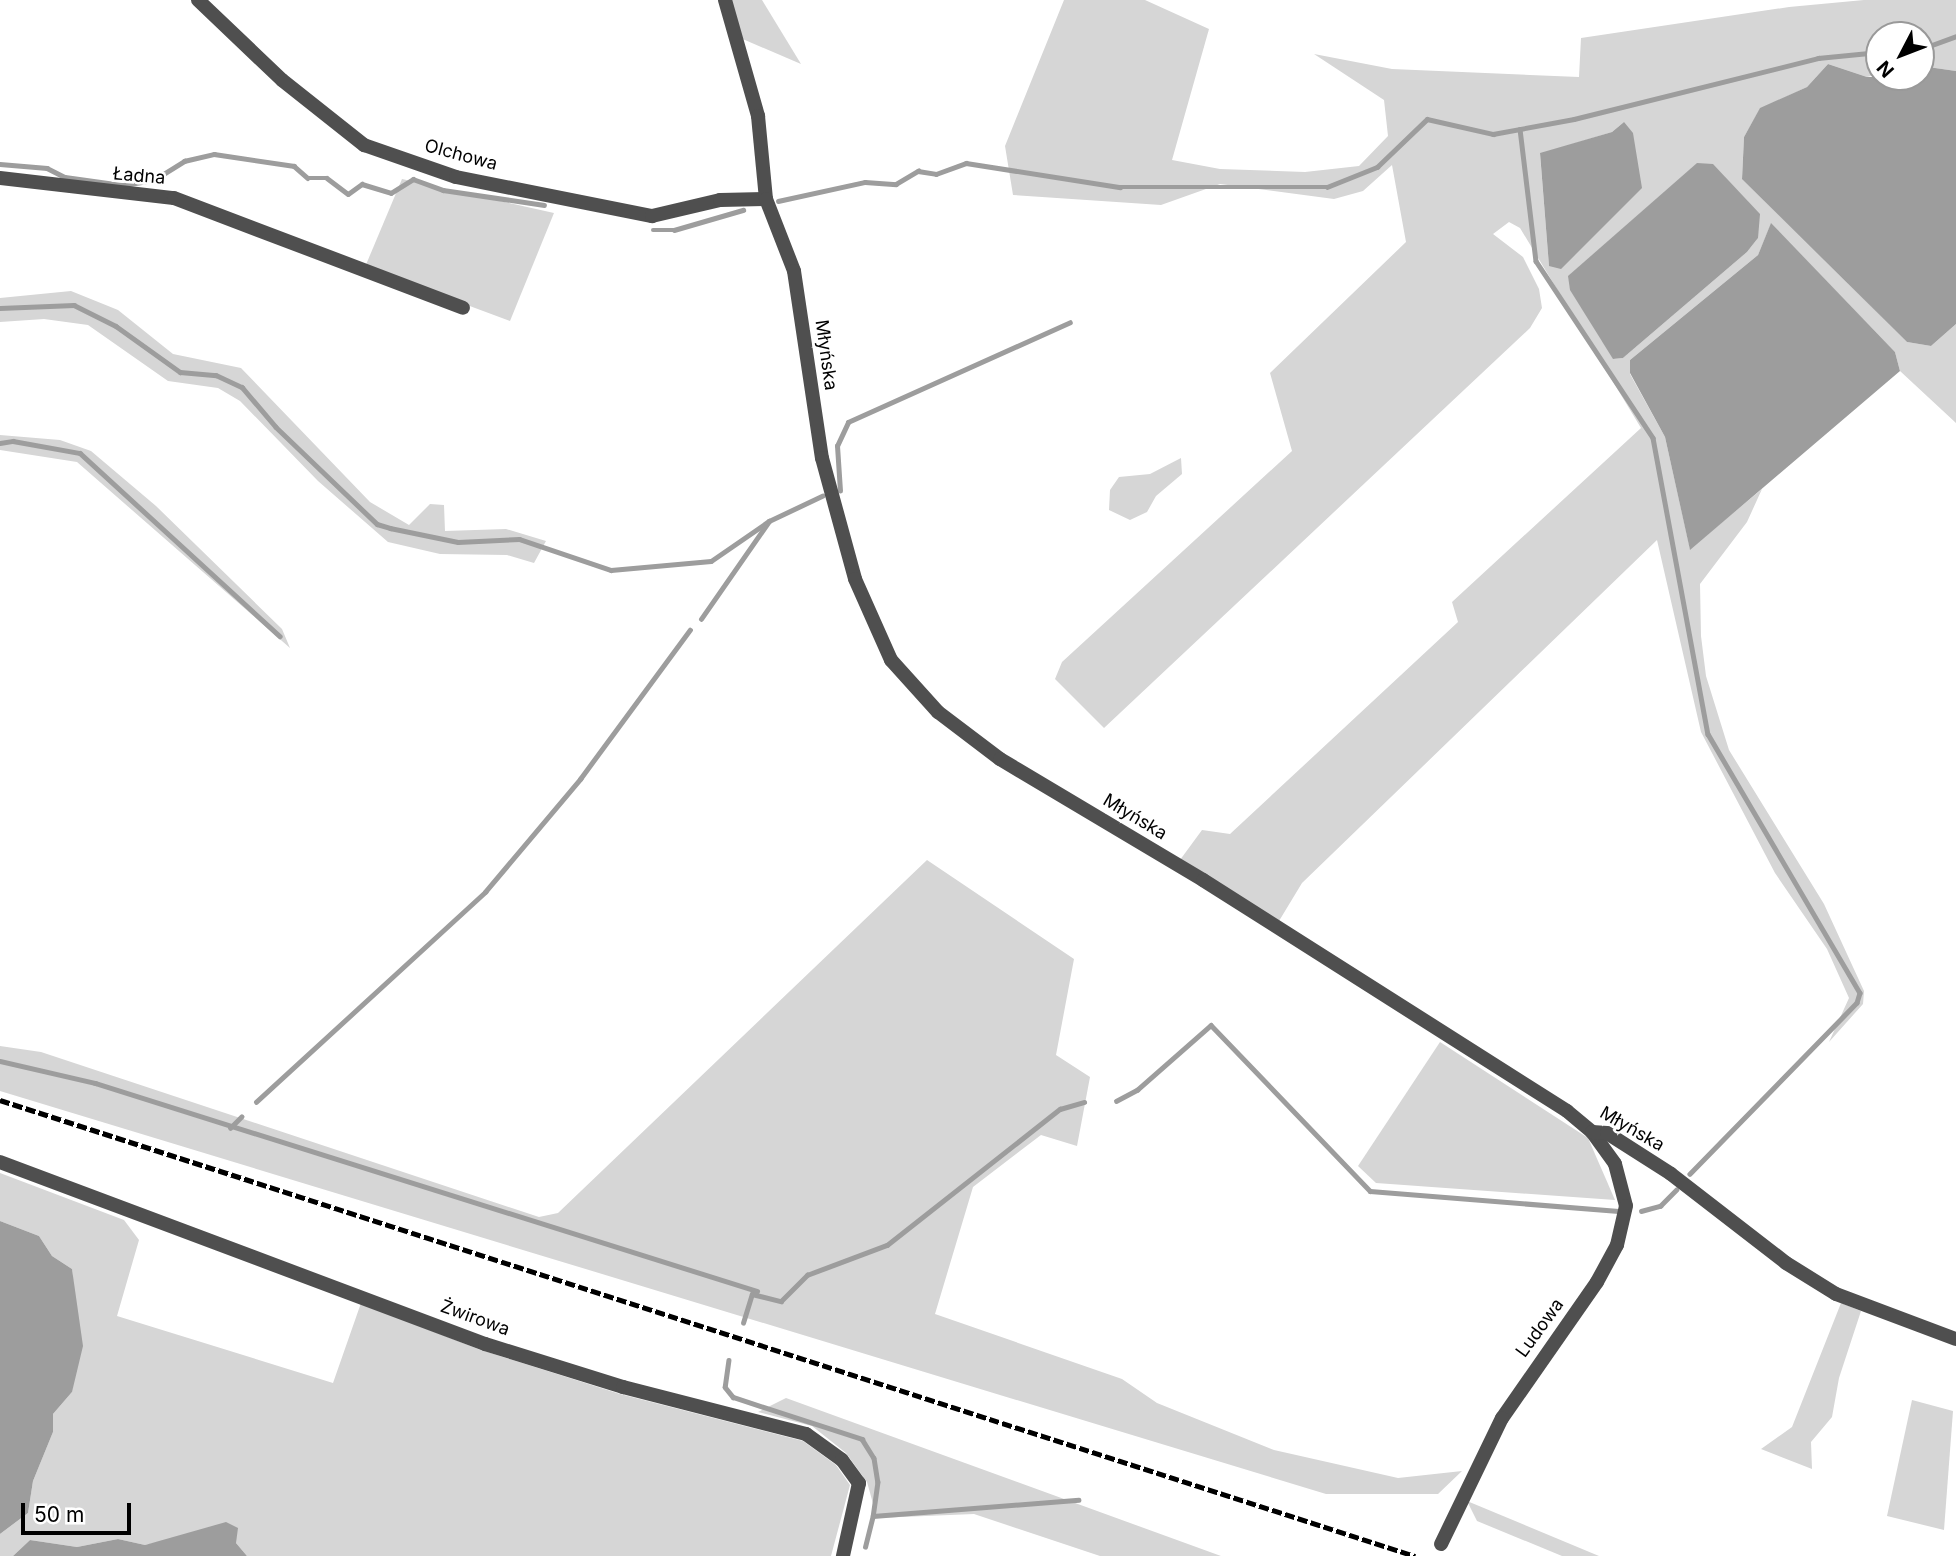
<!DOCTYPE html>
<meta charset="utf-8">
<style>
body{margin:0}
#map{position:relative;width:1956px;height:1556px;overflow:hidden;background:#fff;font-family:Inter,sans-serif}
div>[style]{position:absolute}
.green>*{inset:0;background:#d6d6d6}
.water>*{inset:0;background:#9d9d9d}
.stream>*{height:4.5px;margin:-2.25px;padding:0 2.25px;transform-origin:2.25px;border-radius:2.25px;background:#9d9d9d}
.minor>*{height:14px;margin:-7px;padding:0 7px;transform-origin:7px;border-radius:7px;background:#4f4f4f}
.rail>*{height:4.5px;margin-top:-2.25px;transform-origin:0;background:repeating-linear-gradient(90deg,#000 0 10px,transparent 0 13.5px)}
span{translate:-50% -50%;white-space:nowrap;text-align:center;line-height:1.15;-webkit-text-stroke:5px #fff;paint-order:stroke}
.street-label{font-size:18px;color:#000}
.north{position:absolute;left:1865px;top:21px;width:70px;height:70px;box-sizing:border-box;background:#fff;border:2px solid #999;border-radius:50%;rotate:228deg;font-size:19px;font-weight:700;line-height:28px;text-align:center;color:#000}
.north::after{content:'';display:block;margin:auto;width:24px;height:32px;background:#000;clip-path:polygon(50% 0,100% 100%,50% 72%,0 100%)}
.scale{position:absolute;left:21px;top:1503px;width:110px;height:32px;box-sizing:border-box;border:4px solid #000;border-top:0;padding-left:9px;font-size:21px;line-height:24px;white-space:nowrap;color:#000;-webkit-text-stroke:5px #fff;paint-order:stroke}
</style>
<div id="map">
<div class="green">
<div style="clip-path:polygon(729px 0,762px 0,801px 64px,738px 37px)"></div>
<div style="clip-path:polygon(evenodd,1064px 0,1145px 0,1209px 29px,1172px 160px,1220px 169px,1305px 172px,1359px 166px,1388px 136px,1384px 100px,1314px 54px,1392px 69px,1579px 77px,1581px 38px,1789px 7px,1864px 0,1956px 0,1956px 71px,1921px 66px,1921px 35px,1879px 35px,1879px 74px,1867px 77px,1828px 64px,1807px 87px,1760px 109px,1744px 137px,1742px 178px,1907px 342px,1931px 346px,1956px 324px,1956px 423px,1900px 371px,1895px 352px,1771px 224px,1758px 255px,1630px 360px,1630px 374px,1665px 437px,1690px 549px,1762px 489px,1747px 522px,1700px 584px,1701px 636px,1706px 676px,1729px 750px,1824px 904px,1864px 991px,1863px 1004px,1829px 1042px,1849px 998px,1827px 949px,1775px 873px,1701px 732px,1657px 540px,1302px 883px,1279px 921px,1180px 860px,1202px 830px,1230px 834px,1458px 622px,1452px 602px,1641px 428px,1520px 228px,1509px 222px,1493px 234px,1523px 257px,1539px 289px,1542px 308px,1530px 328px,1104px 728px,1055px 679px,1062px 662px,1292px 451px,1270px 373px,1406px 242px,1392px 165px,1363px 191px,1334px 199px,1220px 184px,1161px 205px,1013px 195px,1005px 146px,1064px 0,1624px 122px,1549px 266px,1540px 154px,1612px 132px,1624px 122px,1064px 0,1758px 238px,1747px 252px,1623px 358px,1613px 359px,1758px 238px)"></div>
<div style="clip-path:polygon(402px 179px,554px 213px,510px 321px,365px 267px)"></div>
<div style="clip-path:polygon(71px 291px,118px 310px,173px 354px,241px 368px,370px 502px,409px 525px,430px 504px,444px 505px,445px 531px,506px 529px,546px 541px,534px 563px,507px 555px,440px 554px,388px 542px,318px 481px,240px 401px,218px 388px,168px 381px,88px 325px,44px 319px,0 322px,0 298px)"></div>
<div style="clip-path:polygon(0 435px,60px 440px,91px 451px,156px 506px,282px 629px,290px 648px,77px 462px,0 450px)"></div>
<div style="clip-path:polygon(1181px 458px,1182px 474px,1156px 496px,1147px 512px,1130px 520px,1109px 510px,1110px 490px,1119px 477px,1150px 474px)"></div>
<div style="clip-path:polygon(927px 860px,1074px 959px,1056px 1055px,1090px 1077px,1077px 1146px,1041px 1135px,973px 1187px,935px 1314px,1122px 1379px,1157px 1403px,1274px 1450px,1398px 1478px,1462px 1471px,1438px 1494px,1326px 1494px,0 1091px,0 1046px,41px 1052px,539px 1217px,558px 1213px)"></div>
<div style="clip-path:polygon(1440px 1042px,1588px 1138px,1615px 1200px,1376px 1183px,1358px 1166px)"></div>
<div style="clip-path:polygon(0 1173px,124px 1220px,139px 1240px,117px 1316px,333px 1383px,361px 1303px,478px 1349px,620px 1394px,803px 1441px,836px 1465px,850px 1485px,831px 1556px,247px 1556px,236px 1543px,186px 1536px,145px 1545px,118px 1539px,77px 1547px,30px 1540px,13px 1556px,0 1556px,0 1534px,28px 1513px,33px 1481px,53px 1432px,53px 1414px,72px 1392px,76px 1311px,72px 1269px,52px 1256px,39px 1236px,0 1221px)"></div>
<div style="clip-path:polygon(1841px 1303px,1861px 1311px,1839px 1378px,1832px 1417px,1811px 1442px,1812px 1469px,1761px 1449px,1792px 1427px)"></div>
<div style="clip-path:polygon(786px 1398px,1221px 1556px,1100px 1556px,974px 1514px,877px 1518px,867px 1482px,846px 1453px,812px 1426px,758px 1412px)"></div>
<div style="clip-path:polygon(1912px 1400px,1953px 1411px,1944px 1530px,1887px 1516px)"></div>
<div style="clip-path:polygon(1467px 1501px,1599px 1556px,1562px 1556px,1477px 1521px)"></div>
</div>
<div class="water">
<div style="clip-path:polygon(1828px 64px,1867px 77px,1921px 77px,1921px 66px,1956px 71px,1956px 324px,1931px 346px,1907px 342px,1742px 179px,1744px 137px,1760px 108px,1807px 87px)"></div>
<div style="clip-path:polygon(1624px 122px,1633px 133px,1642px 188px,1561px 269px,1549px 266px,1540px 153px,1612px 132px)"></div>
<div style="clip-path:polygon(1697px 163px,1713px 164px,1760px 214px,1758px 238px,1747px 252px,1623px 358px,1613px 359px,1570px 290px,1568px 276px)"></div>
<div style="clip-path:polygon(1771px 223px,1895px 352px,1900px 371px,1690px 550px,1665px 437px,1630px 373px,1630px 360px,1758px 255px)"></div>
<div style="clip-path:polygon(0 1221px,39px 1236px,52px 1256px,72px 1269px,83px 1346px,72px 1392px,53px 1414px,53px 1432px,33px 1481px,28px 1513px,0 1534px)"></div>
<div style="clip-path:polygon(226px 1522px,238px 1528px,236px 1543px,247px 1556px,13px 1556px,30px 1540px,77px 1547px,118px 1539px,145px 1545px)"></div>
</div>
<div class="stream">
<div style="left:1921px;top:49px;width:37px;rotate:-20deg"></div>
<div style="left:1520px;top:129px;width:133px;rotate:83.1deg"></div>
<div style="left:1536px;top:261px;width:212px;rotate:56.5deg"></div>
<div style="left:1653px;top:438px;width:301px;rotate:79.5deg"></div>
<div style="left:1708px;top:734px;width:300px;rotate:59.6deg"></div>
<div style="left:1860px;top:993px;width:10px;rotate:107deg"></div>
<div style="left:1857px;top:1003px;width:239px;rotate:134.3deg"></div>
<div style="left:0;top:164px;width:47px;rotate:4.9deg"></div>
<div style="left:47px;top:168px;width:20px;rotate:27deg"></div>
<div style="left:65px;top:177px;width:59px;rotate:7.9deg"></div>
<div style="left:123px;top:185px;width:31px;rotate:-9deg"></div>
<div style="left:154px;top:180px;width:36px;rotate:-32deg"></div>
<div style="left:184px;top:161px;width:31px;rotate:-13deg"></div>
<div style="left:214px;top:154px;width:81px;rotate:8.5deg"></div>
<div style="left:294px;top:166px;width:18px;rotate:41deg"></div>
<div style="left:308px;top:178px;width:19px"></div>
<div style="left:327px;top:178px;width:26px;rotate:37deg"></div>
<div style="left:348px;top:194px;width:17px;rotate:-36deg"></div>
<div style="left:362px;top:184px;width:30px;rotate:17deg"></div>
<div style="left:391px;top:193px;width:26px;rotate:-32deg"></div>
<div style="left:413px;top:179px;width:32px;rotate:20deg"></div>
<div style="left:443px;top:190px;width:102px;rotate:8.4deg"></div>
<div style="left:778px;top:201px;width:89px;rotate:-12.3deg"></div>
<div style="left:865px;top:182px;width:31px;rotate:4deg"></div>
<div style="left:896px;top:184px;width:26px;rotate:-31deg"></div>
<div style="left:918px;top:171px;width:18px;rotate:9deg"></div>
<div style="left:936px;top:174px;width:32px;rotate:-20deg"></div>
<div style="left:966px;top:163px;width:156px;rotate:8.9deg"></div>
<div style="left:1120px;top:187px;width:207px"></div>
<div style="left:1327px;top:187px;width:54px;rotate:-21.8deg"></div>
<div style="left:1377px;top:167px;width:69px;rotate:-43.8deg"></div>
<div style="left:1427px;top:119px;width:68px;rotate:12.8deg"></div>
<div style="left:1493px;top:134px;width:82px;rotate:-10.5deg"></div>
<div style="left:1574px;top:119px;width:252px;rotate:-14deg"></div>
<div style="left:1818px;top:58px;width:61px;rotate:-5.6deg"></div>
<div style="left:653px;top:230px;width:21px"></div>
<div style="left:674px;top:230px;width:72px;rotate:-16.2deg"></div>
<div style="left:0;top:308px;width:74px;rotate:-2.3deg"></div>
<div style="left:74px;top:305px;width:47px;rotate:26.6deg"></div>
<div style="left:116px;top:326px;width:79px;rotate:35.7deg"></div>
<div style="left:180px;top:372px;width:36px;rotate:5deg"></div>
<div style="left:216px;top:375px;width:29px;rotate:25deg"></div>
<div style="left:242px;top:387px;width:52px;rotate:49.6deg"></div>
<div style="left:276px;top:427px;width:140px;rotate:43.8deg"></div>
<div style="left:377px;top:524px;width:14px;rotate:17deg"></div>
<div style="left:390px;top:528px;width:69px;rotate:11.6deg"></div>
<div style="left:458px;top:542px;width:61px;rotate:-2.8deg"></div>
<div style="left:519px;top:539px;width:97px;rotate:18.6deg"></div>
<div style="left:611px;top:570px;width:100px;rotate:-5.1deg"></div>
<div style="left:711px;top:561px;width:70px;rotate:-34.6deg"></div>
<div style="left:0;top:443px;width:13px;rotate:-9deg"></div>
<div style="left:13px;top:441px;width:68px;rotate:10.2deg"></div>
<div style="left:80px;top:453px;width:271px;rotate:42.5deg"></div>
<div style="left:840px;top:491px;width:45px;rotate:-93.8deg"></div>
<div style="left:837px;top:446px;width:26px;rotate:-65deg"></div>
<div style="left:848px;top:422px;width:243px;rotate:-24.2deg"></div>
<div style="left:701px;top:619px;width:119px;rotate:-55.2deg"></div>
<div style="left:769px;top:521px;width:59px;rotate:-25.3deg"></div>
<div style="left:0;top:1061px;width:98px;rotate:13deg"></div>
<div style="left:95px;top:1083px;width:694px;rotate:17.44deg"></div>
<div style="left:1116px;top:1101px;width:24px;rotate:-28deg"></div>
<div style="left:1137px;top:1090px;width:98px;rotate:-41.3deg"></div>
<div style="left:1211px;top:1025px;width:230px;rotate:46.2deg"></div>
<div style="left:1370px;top:1191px;width:249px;rotate:4.6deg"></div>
<div style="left:256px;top:1102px;width:311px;rotate:-42.5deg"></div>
<div style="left:485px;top:892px;width:148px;rotate:-49.9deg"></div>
<div style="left:580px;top:779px;width:185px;rotate:-53.6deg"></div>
<div style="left:230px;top:1128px;width:16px;rotate:-45deg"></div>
<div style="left:1641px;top:1211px;width:20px;rotate:-15deg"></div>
<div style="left:1660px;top:1206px;width:23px;rotate:-45deg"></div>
<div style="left:743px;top:1323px;width:30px;rotate:-73deg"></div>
<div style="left:752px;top:1294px;width:30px;rotate:14deg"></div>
<div style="left:781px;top:1301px;width:37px;rotate:-45deg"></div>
<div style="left:807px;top:1275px;width:85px;rotate:-20.6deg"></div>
<div style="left:887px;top:1245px;width:220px;rotate:-38.2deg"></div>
<div style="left:1060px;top:1109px;width:25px;rotate:-16deg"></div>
<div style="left:729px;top:1360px;width:27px;rotate:98deg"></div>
<div style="left:725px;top:1387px;width:13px;rotate:51deg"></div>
<div style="left:733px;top:1397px;width:136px;rotate:18deg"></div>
<div style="left:862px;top:1439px;width:22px;rotate:58deg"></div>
<div style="left:874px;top:1458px;width:24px;rotate:81deg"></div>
<div style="left:878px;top:1482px;width:34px;rotate:98deg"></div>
<div style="left:873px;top:1516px;width:206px;rotate:-4.5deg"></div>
<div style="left:865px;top:1547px;width:32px;rotate:-76deg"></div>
</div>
<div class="minor">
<div style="left:198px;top:0;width:116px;rotate:43.6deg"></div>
<div style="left:282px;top:80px;width:105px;rotate:38.4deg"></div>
<div style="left:364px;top:145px;width:97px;rotate:19.2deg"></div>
<div style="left:456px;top:177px;width:200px;rotate:11.3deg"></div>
<div style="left:652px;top:216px;width:70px;rotate:-13.2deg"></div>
<div style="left:720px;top:200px;width:46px;rotate:-1.2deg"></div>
<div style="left:725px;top:0;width:121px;rotate:74.1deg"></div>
<div style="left:758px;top:116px;width:83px;rotate:84.5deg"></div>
<div style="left:766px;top:199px;width:77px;rotate:68.7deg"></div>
<div style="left:794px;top:271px;width:189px;rotate:81.5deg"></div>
<div style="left:822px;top:458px;width:125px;rotate:74.7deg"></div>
<div style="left:855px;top:579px;width:89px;rotate:66deg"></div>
<div style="left:891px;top:660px;width:70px;rotate:47.9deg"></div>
<div style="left:938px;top:712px;width:78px;rotate:37.2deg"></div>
<div style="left:1000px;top:759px;width:236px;rotate:30.8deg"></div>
<div style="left:1203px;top:880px;width:431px;rotate:32.4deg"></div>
<div style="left:1567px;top:1111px;width:33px;rotate:40deg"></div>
<div style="left:1592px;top:1132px;width:39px;rotate:54deg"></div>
<div style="left:1615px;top:1164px;width:43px;rotate:75.3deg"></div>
<div style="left:1626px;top:1206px;width:40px;rotate:103deg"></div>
<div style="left:1617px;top:1245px;width:42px;rotate:118.4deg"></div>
<div style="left:1597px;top:1282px;width:166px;rotate:124.9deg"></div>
<div style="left:1502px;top:1418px;width:140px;rotate:115.8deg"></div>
<div style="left:0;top:178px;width:175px;rotate:6.6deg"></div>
<div style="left:174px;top:198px;width:309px;rotate:20.8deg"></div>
<div style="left:1592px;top:1132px;width:15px;rotate:4deg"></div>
<div style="left:1607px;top:1133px;width:76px;rotate:32.6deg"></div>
<div style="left:1671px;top:1174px;width:145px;rotate:37.7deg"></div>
<div style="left:1786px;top:1263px;width:59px;rotate:31.8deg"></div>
<div style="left:1836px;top:1294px;width:128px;rotate:20.6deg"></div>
<div style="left:0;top:1162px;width:518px;rotate:20.57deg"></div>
<div style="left:485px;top:1344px;width:145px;rotate:17.3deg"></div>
<div style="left:623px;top:1387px;width:189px;rotate:14.4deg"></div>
<div style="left:806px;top:1434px;width:44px;rotate:35.8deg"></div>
<div style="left:842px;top:1460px;width:29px;rotate:54deg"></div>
<div style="left:859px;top:1483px;width:75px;rotate:102.4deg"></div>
</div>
<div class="rail">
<div style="left:0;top:1100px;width:1487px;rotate:17.86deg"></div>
</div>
<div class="street-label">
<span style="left:461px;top:155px;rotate:15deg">Olchowa</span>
<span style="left:139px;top:176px;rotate:5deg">Ładna</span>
<span style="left:826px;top:355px;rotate:82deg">Młyńska</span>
<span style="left:1135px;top:817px;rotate:31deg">Młyńska</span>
<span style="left:1632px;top:1129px;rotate:30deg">Młyńska</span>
<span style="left:475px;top:1318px;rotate:20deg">Żwirowa</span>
<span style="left:1540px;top:1328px;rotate:-54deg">Ludowa</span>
</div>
<div class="north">N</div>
<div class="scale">50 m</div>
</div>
